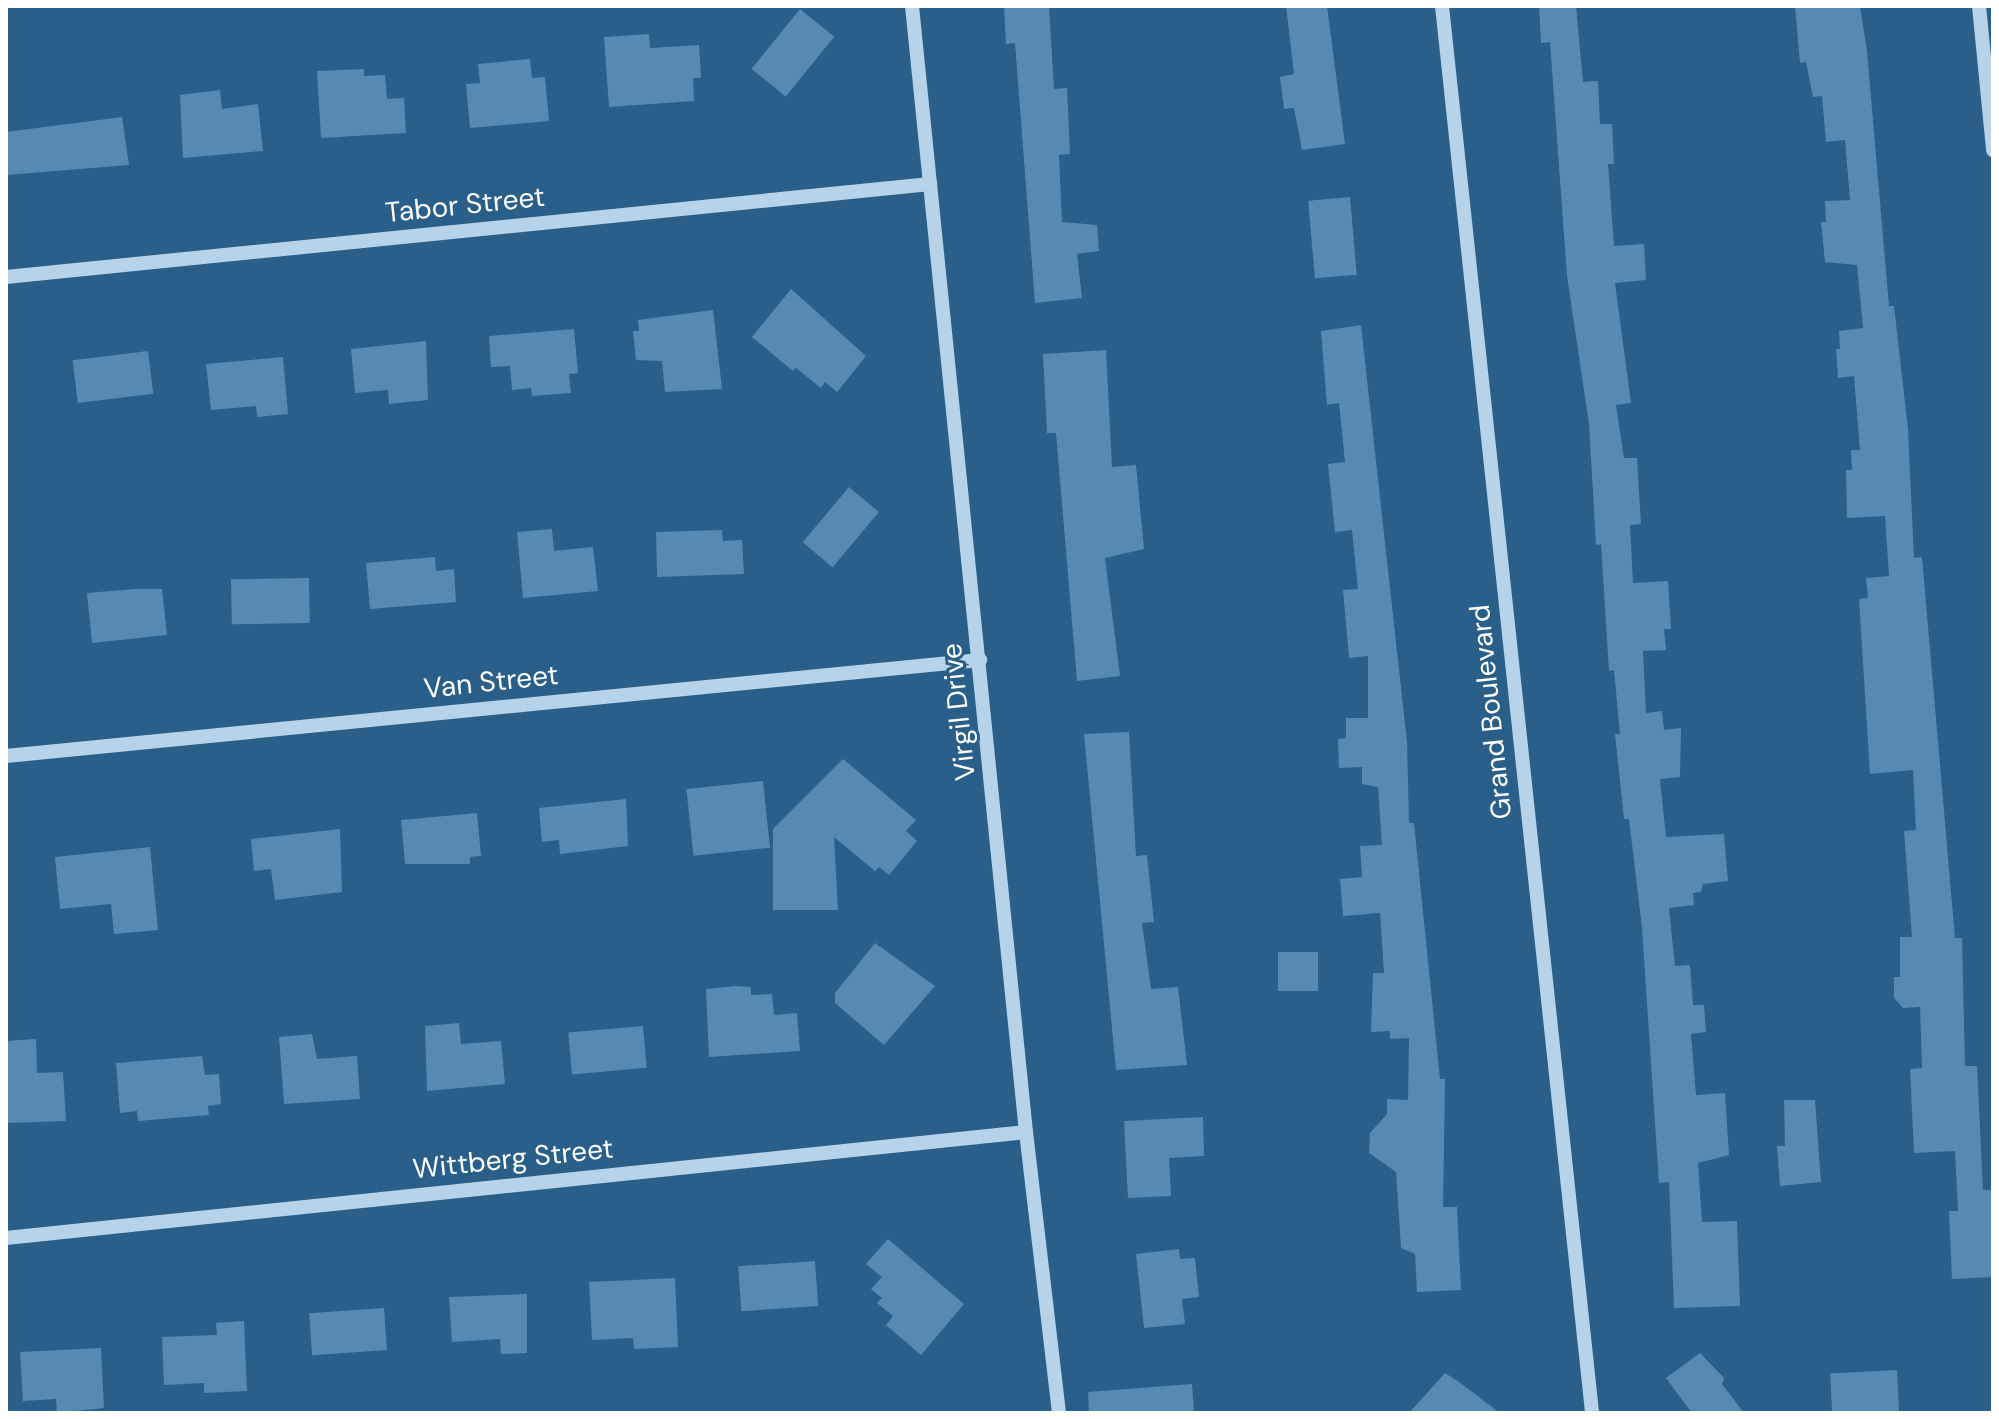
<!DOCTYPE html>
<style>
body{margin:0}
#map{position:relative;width:1999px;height:1419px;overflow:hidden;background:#295f89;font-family:"DM Sans",sans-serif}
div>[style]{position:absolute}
.building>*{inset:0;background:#568ab2;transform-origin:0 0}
.minor>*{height:14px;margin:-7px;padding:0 7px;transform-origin:7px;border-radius:7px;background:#b7d3e9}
span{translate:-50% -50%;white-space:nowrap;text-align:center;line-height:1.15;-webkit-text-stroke:6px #295f89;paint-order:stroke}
.street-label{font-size:28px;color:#fff}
.frame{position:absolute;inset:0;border:8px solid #fff;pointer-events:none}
</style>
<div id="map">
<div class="building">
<div style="clip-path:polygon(1004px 6px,1049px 6px,1054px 89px,1067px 88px,1070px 154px,1059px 155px,1062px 222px,1097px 225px,1099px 251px,1077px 254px,1082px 298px,1035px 303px,1015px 43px,1006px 44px)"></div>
<div style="clip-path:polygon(1286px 6px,1327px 6px,1345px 144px,1302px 150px,1294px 108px,1284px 109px,1280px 77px,1294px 74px)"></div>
<div style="clip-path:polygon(1539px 6px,1576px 6px,1583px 82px,1598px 81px,1600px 124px,1612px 124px,1614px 164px,1608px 164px,1614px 246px,1644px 244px,1646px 280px,1615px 283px,1631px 403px,1616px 405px,1624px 458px,1637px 458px,1641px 524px,1630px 525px,1633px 583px,1668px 581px,1671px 629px,1664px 629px,1666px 650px,1643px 651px,1646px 713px,1662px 711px,1664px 730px,1681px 728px,1680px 777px,1660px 779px,1666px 837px,1724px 834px,1728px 881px,1703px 884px,1701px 892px,1693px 893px,1694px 905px,1669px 908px,1675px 966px,1690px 965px,1693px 1005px,1704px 1005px,1706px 1032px,1691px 1034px,1696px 1095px,1725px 1093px,1729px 1155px,1698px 1163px,1702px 1222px,1737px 1221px,1740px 1306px,1674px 1308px,1669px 1182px,1659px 1183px,1642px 928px,1629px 819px,1624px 819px,1615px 734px,1620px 734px,1614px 670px,1609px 671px,1601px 544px,1596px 545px,1589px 424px,1567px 276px,1550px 42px,1541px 43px)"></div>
<div style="clip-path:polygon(1795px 6px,1860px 6px,1867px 51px,1889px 306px,1894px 306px,1908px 429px,1914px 558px,1922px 557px,1955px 938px,1962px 938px,1965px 1066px,1977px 1066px,1983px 1190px,1992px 1190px,1993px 1277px,1952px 1279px,1949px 1211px,1958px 1211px,1955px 1151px,1914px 1153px,1910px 1069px,1922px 1068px,1920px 1007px,1903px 1008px,1894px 998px,1894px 977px,1900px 977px,1900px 937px,1912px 937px,1904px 831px,1916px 830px,1913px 770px,1870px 774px,1859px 599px,1868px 598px,1866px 578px,1889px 576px,1885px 516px,1847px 518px,1846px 470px,1852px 470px,1851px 450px,1860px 450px,1854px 376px,1838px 378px,1836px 349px,1840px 349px,1839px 331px,1863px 328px,1857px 265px,1825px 262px,1821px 222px,1826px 222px,1825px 201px,1850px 200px,1845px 140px,1826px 142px,1822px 96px,1813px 97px,1806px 62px,1800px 63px)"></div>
<div style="left:800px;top:9px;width:44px;height:77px;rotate:39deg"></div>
<div style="clip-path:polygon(649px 34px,650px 48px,699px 45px,701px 78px,693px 78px,694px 101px,609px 107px,604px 37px)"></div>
<div style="clip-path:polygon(530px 59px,532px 78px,545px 77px,549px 121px,470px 128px,466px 84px,480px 83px,478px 64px)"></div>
<div style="clip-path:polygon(364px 69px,364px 76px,385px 75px,387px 99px,404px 98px,406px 133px,321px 138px,317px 71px)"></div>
<div style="clip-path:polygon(220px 90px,222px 109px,258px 104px,263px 151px,183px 158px,180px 95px)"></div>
<div style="clip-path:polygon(122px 117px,129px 165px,6px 175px,6px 132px)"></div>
<div style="left:1350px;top:197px;width:78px;height:42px;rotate:85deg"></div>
<div style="clip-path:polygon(791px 289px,866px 356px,837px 392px,825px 382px,821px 388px,796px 368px,793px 371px,752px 337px)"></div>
<div style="clip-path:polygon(713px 310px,722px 389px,665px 392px,662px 361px,636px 360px,633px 331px,639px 331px,638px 320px)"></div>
<div style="clip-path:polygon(1361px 325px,1407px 742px,1409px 823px,1414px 823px,1440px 1079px,1445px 1079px,1443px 1207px,1457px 1207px,1461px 1290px,1417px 1292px,1415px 1254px,1401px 1248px,1396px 1172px,1369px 1153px,1370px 1133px,1387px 1114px,1387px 1099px,1408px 1100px,1409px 1038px,1390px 1039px,1390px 1031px,1371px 1032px,1373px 973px,1384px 973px,1380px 913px,1343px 916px,1340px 879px,1362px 877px,1360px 846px,1382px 845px,1378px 787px,1362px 784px,1362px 767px,1339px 768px,1338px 739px,1346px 738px,1346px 718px,1368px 718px,1368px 656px,1349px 658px,1343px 590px,1358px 589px,1352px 530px,1335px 532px,1328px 464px,1345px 462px,1339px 403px,1327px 405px,1321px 331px)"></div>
<div style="clip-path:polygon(574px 329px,578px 373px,569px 374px,571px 393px,532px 396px,531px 388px,512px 390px,510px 366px,491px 367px,489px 336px)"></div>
<div style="clip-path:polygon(426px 341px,428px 400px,389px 404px,388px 390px,355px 393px,351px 349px)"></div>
<div style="clip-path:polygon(1106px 350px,1112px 467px,1136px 465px,1144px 549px,1105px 558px,1120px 676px,1077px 681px,1056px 433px,1047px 433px,1043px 354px)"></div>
<div style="left:148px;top:351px;width:43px;height:76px;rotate:83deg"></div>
<div style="clip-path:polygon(283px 357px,288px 414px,257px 417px,256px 406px,211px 410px,206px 364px)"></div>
<div style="left:849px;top:487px;width:39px;height:72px;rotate:40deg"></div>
<div style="clip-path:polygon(552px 529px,554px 551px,593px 547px,598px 591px,523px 598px,517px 532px)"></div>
<div style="clip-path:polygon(722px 530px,723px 541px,742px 540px,744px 574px,657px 577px,656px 532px)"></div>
<div style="clip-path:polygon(435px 557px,436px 571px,454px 569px,456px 602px,370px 609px,366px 563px)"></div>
<div style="left:309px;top:578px;width:45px;height:78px;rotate:89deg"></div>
<div style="clip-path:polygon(135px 589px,162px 589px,167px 635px,92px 643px,87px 593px)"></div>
<div style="clip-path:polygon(1129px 732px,1136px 856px,1147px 855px,1154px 922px,1142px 923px,1151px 989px,1178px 987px,1187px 1065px,1116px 1070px,1084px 734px)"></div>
<div style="clip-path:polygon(843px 759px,916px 820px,906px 831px,917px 841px,889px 875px,879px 867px,875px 871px,834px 837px,838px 910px,773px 910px,773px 829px)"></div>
<div style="left:763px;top:781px;width:67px;height:77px;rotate:84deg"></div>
<div style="clip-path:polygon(626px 799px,628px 846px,560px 854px,559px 840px,542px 842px,539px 808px)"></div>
<div style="clip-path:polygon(477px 813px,481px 856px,470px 857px,470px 864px,405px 864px,401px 820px)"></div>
<div style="clip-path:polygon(340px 829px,342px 892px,275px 900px,271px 869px,254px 871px,251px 839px)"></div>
<div style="clip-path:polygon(150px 847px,158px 930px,114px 934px,111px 904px,60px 909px,55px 857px)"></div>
<div style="clip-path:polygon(875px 943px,935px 986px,884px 1045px,835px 1003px,835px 993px)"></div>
<div style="left:1278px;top:952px;width:40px;height:39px"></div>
<div style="clip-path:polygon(736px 986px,751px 987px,751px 995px,772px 994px,774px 1015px,797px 1013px,800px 1051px,709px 1057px,706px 989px)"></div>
<div style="clip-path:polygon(459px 1023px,461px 1044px,501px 1041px,505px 1084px,427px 1091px,425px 1026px)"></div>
<div style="left:643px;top:1026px;width:42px;height:75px;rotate:85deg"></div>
<div style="clip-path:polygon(312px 1034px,317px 1059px,357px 1056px,360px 1099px,284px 1104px,279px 1037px)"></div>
<div style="clip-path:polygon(36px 1039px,37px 1073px,63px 1072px,66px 1121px,6px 1123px,6px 1041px)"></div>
<div style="clip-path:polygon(202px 1056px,205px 1075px,219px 1074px,221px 1104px,208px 1106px,209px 1115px,138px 1121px,137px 1111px,120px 1113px,116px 1063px)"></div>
<div style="clip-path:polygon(1784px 1100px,1815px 1100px,1821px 1182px,1780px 1186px,1777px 1146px,1785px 1146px)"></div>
<div style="clip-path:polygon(1203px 1117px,1204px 1156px,1169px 1158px,1171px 1196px,1128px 1198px,1124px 1121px)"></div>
<div style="clip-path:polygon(888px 1239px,964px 1304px,921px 1355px,886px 1325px,893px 1316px,877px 1303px,882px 1298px,871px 1289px,882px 1277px,866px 1264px)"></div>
<div style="clip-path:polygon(1179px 1249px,1180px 1259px,1195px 1258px,1199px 1297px,1182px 1299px,1185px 1324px,1144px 1328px,1136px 1254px)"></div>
<div style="left:815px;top:1261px;width:45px;height:77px;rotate:86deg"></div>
<div style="clip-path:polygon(675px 1278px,678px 1347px,634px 1349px,633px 1338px,592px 1340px,589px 1282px)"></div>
<div style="clip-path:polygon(527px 1294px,527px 1353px,501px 1354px,500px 1339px,452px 1342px,449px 1297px)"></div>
<div style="left:384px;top:1308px;width:42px;height:75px;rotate:86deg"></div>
<div style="clip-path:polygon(244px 1321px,247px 1391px,204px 1393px,204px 1383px,164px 1385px,162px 1337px,217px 1335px,216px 1323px)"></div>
<div style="clip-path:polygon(101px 1348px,104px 1408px,57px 1413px,56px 1399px,23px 1401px,20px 1352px)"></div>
<div style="clip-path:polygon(1700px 1353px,1724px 1378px,1722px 1384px,1744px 1413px,1692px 1413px,1666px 1378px)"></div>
<div style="left:1897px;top:1370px;width:43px;height:67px;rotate:87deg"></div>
<div style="clip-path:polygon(1445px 1373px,1459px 1382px,1500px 1413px,1409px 1413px)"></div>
<div style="clip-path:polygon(1192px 1384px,1194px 1413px,1089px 1413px,1088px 1392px)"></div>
</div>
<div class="minor">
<div style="left:912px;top:6px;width:1132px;rotate:84.22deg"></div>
<div style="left:1026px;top:1132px;width:283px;rotate:83.3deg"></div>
<div style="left:1442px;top:6px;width:1415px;rotate:83.91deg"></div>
<div style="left:1979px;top:6px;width:145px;rotate:84.4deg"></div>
<div style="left:6px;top:277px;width:929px;rotate:-5.75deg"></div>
<div style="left:6px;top:756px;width:979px;rotate:-5.63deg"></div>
<div style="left:6px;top:1238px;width:1025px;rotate:-5.93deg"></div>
</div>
<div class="street-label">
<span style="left:465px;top:205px;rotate:-6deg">Tabor Street</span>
<span style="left:491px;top:682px;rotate:-6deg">Van Street</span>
<span style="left:959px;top:712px;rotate:-96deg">Virgil Drive</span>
<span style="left:1491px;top:712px;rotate:-96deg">Grand Boulevard</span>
<span style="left:513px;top:1159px;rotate:-6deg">Wittberg Street</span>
</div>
<div class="frame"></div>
</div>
